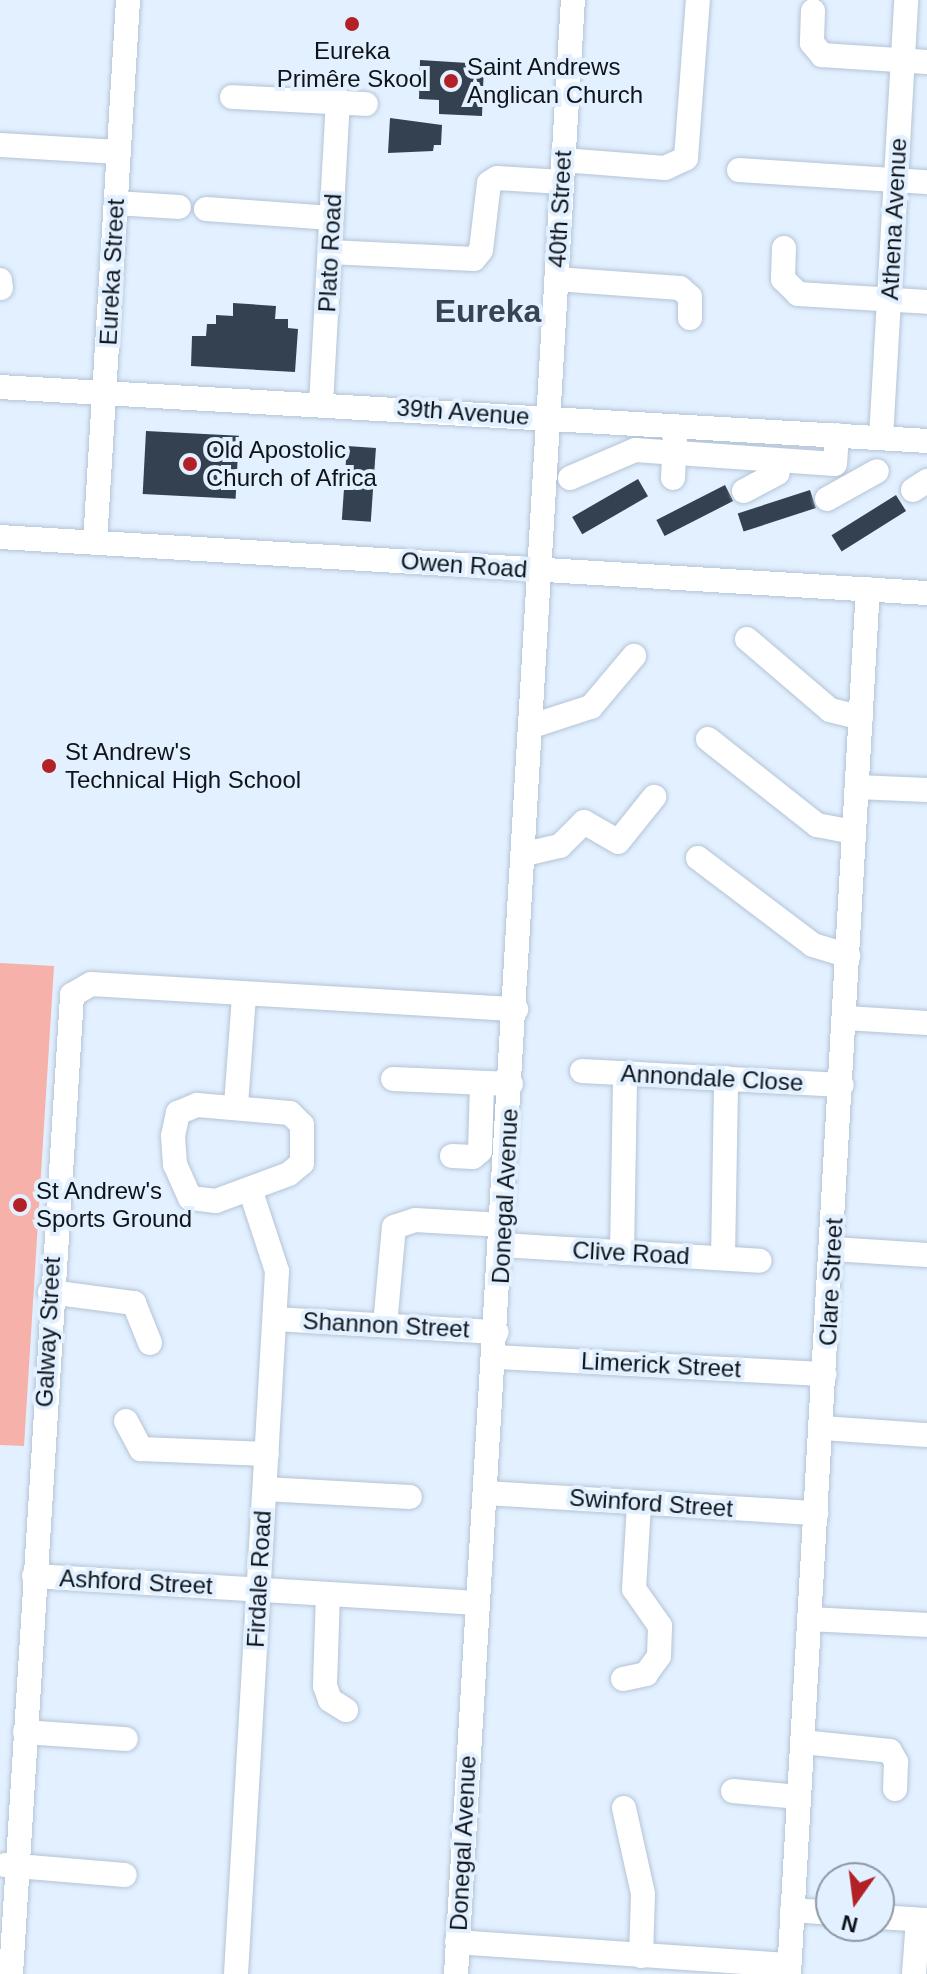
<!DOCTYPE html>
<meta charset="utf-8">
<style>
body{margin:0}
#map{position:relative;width:927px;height:1974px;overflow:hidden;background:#e2f0ff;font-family:Arial,sans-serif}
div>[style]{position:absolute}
.green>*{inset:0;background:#f5b1aa}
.building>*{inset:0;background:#334150;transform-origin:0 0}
.roads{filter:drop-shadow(0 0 2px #b4c4d6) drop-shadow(0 0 2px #b4c4d6)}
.minor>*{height:24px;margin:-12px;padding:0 12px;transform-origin:12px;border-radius:12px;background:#fff}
.dots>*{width:22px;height:22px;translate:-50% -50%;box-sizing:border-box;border:4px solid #e2f0ff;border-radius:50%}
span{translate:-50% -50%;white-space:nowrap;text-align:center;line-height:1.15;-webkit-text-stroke:8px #e2f0ff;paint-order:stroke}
.poi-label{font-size:24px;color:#0e141a}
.left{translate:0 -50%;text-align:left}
.street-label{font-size:24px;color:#0e141a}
.district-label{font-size:32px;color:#364453;font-weight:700}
.north{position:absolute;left:815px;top:1862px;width:80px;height:80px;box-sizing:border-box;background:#e2f0ff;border:2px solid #8d98a3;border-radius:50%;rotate:194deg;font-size:22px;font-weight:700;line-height:32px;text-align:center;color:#0e141a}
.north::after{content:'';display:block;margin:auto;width:28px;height:36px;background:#b22126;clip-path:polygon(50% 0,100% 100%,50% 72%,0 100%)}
</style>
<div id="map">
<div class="green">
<div style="clip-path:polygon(0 963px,54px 966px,24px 1446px,0 1445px)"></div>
</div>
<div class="building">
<div style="clip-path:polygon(420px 60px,484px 64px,482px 116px,439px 114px,439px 100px,419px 99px)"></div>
<div style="clip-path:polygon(390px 118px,442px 125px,441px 145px,434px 145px,433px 151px,388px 153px)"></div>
<div style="clip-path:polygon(233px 303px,276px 306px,275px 319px,288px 319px,288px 328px,298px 329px,295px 372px,191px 366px,192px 336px,206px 336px,207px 324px,216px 324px,216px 315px,233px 316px)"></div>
<div style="left:146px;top:431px;width:93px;height:63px;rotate:3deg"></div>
<div style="left:347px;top:446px;width:29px;height:74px;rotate:4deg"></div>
<div style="left:638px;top:479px;width:20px;height:76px;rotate:60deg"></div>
<div style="left:725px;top:485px;width:18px;height:77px;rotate:63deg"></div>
<div style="left:810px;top:490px;width:19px;height:76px;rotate:72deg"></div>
<div style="left:896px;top:495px;width:19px;height:76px;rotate:58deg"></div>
</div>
<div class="roads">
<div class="minor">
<div style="left:813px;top:11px;width:32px;rotate:92deg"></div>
<div style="left:812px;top:43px;width:16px;rotate:50deg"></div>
<div style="left:822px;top:55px;width:105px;rotate:3.8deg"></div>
<div style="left:232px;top:97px;width:134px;rotate:3deg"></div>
<div style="left:0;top:145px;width:119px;rotate:3.4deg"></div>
<div style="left:563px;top:160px;width:102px;rotate:4.5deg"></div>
<div style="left:665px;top:168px;width:23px;rotate:-25deg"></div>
<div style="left:686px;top:158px;width:158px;rotate:-85.7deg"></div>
<div style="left:739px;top:170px;width:188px;rotate:3.7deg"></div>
<div style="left:116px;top:203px;width:63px;rotate:3.6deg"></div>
<div style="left:206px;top:209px;width:126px;rotate:4.1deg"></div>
<div style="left:784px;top:248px;width:31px;rotate:92deg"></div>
<div style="left:783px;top:279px;width:21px;rotate:45deg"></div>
<div style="left:798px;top:294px;width:129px;rotate:3.5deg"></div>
<div style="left:330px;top:252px;width:144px;rotate:2.8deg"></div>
<div style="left:474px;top:259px;width:11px;rotate:-52deg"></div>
<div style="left:481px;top:250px;width:67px;rotate:-83.2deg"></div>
<div style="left:489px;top:183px;width:9px;rotate:-32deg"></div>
<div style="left:497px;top:178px;width:65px;rotate:3.5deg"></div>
<div style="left:556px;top:279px;width:124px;rotate:4.2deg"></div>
<div style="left:680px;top:288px;width:13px;rotate:42deg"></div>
<div style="left:690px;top:297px;width:21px;rotate:90deg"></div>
<div style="left:0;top:280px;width:8px;rotate:83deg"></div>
<div style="left:0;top:387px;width:929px;rotate:3.33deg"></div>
<div style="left:321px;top:404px;width:302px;rotate:-86.8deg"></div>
<div style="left:881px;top:438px;width:439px;rotate:-86.7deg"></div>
<div style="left:570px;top:478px;width:71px;rotate:-23.3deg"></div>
<div style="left:635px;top:450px;width:200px;rotate:4deg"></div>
<div style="left:835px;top:464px;width:29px;rotate:-86deg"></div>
<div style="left:673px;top:478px;width:42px;rotate:-87.3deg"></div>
<div style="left:913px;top:490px;width:17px;rotate:-33deg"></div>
<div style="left:744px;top:491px;width:38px;rotate:-28deg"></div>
<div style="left:827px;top:499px;width:57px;rotate:-29.2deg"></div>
<div style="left:0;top:537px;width:929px;rotate:3.46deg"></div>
<div style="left:95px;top:543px;width:544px;rotate:-86.52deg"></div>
<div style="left:747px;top:639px;width:109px;rotate:40.5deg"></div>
<div style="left:830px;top:710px;width:32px;rotate:14deg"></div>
<div style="left:532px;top:726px;width:62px;rotate:-17.9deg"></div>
<div style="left:591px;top:707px;width:67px;rotate:-49.9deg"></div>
<div style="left:708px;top:739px;width:139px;rotate:38.3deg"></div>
<div style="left:817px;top:825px;width:38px;rotate:11deg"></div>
<div style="left:857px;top:787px;width:70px;rotate:2.5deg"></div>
<div style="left:525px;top:854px;width:36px;rotate:-13deg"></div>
<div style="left:560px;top:846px;width:34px;rotate:-45deg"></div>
<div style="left:584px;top:822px;width:39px;rotate:30deg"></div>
<div style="left:618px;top:842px;width:58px;rotate:-51.3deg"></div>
<div style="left:698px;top:858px;width:144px;rotate:37.1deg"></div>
<div style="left:813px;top:945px;width:37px;rotate:17deg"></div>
<div style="left:846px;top:1018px;width:81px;rotate:3.5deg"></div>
<div style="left:582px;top:1071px;width:260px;rotate:3.1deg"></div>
<div style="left:393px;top:1079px;width:118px;rotate:2.4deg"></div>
<div style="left:197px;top:1105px;width:93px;rotate:4.9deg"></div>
<div style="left:290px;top:1113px;width:17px;rotate:45deg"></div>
<div style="left:302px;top:1125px;width:38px;rotate:90deg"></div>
<div style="left:302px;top:1163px;width:17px;rotate:140deg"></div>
<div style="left:289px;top:1174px;width:78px;rotate:159.7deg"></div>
<div style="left:216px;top:1201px;width:26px;rotate:-173deg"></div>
<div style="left:190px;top:1198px;width:36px;rotate:-114deg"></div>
<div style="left:175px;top:1165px;width:29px;rotate:-94deg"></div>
<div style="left:173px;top:1136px;width:24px;rotate:-78deg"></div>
<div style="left:178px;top:1113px;width:21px;rotate:-23deg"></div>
<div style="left:236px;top:1105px;width:110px;rotate:-85.8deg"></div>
<div style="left:452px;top:1156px;width:21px;rotate:3deg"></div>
<div style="left:473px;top:1157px;width:9px;rotate:-41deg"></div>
<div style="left:480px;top:1151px;width:68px;rotate:-88.3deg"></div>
<div style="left:502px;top:1245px;width:258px;rotate:3.5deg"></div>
<div style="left:833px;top:1249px;width:94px;rotate:3.7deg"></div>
<div style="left:622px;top:1253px;width:180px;rotate:-89deg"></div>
<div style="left:723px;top:1258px;width:180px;rotate:-89deg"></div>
<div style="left:50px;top:1292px;width:85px;rotate:7.5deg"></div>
<div style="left:134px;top:1303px;width:43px;rotate:68.2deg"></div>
<div style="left:275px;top:1319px;width:222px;rotate:3.4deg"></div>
<div style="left:385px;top:1325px;width:98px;rotate:-84.8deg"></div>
<div style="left:394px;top:1227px;width:22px;rotate:-18deg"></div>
<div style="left:415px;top:1220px;width:88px;rotate:3.3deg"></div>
<div style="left:496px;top:1357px;width:329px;rotate:3deg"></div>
<div style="left:126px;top:1421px;width:32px;rotate:62deg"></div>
<div style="left:141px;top:1449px;width:126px;rotate:2.3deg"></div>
<div style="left:823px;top:1428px;width:104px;rotate:3.9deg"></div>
<div style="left:265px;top:1489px;width:145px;rotate:3.2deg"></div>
<div style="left:486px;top:1493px;width:331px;rotate:3.5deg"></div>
<div style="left:34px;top:1576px;width:444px;rotate:3.5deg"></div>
<div style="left:328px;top:1594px;width:92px;rotate:91.9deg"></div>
<div style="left:325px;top:1686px;width:15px;rotate:70deg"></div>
<div style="left:330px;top:1700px;width:19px;rotate:32deg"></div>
<div style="left:810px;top:1619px;width:117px;rotate:2.9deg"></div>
<div style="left:623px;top:1679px;width:24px;rotate:-12deg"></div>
<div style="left:646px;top:1674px;width:22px;rotate:-54deg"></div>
<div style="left:659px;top:1656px;width:30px;rotate:-88deg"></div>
<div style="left:660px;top:1626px;width:45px;rotate:-125.1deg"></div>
<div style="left:634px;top:1589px;width:85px;rotate:-86.6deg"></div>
<div style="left:25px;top:1732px;width:101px;rotate:4deg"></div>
<div style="left:802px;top:1742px;width:88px;rotate:5.8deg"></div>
<div style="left:890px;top:1751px;width:13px;rotate:61deg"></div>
<div style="left:896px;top:1762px;width:27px;rotate:92deg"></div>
<div style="left:733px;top:1791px;width:66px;rotate:5.2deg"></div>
<div style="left:624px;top:1808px;width:88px;rotate:77.5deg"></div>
<div style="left:643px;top:1894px;width:62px;rotate:91.8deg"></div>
<div style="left:5px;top:1865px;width:120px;rotate:4.8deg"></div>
<div style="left:792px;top:1910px;width:39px;rotate:4deg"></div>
<div style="left:879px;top:1917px;width:48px;rotate:3.6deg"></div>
<div style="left:457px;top:1942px;width:333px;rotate:4deg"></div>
<div style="left:11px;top:1974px;width:981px;rotate:-86.43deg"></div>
<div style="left:72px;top:995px;width:22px;rotate:-30deg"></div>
<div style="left:91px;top:984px;width:426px;rotate:3.4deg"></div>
<div style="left:236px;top:1974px;width:704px;rotate:-86.66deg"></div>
<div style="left:277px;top:1271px;width:86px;rotate:-108.2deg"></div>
<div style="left:456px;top:1974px;width:1977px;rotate:-86.61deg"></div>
<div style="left:789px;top:1974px;width:1387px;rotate:-86.74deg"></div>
<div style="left:914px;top:1974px;width:54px;rotate:-85.8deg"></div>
</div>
</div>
<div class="dots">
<div style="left:352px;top:24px;background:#b22126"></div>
<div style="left:451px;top:81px;background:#b22126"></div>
<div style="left:190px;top:464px;background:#b22126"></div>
<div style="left:49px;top:766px;background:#b22126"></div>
<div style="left:20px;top:1205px;background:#b22126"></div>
</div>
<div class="poi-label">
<span style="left:352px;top:65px">Eureka<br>Primêre Skool</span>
<span class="left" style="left:467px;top:81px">Saint Andrews<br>Anglican Church</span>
<span class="left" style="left:206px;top:464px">Old Apostolic<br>Church of Africa</span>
<span class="left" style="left:65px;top:766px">St Andrew's<br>Technical High School</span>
<span class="left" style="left:36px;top:1205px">St Andrew's<br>Sports Ground</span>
</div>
<div class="street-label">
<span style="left:560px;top:209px;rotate:-87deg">40th Street</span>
<span style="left:894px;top:219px;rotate:-87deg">Athena Avenue</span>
<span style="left:330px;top:253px;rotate:-87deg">Plato Road</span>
<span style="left:112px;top:272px;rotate:-87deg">Eureka Street</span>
<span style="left:463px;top:412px;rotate:4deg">39th Avenue</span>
<span style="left:464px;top:565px;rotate:4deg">Owen Road</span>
<span style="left:712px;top:1078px;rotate:3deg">Annondale Close</span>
<span style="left:505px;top:1196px;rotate:-87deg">Donegal Avenue</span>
<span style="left:631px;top:1253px;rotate:3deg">Clive Road</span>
<span style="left:831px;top:1282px;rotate:-87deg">Clare Street</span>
<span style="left:386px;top:1325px;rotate:3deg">Shannon Street</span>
<span style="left:48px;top:1332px;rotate:-87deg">Galway Street</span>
<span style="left:661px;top:1365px;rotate:3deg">Limerick Street</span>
<span style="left:651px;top:1503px;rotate:4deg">Swinford Street</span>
<span style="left:259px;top:1579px;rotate:-87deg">Firdale Road</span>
<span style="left:136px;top:1582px;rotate:3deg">Ashford Street</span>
<span style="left:463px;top:1843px;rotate:-87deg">Donegal Avenue</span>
</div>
<div class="district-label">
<span style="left:488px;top:311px">Eureka</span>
</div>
<div class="north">N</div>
</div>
